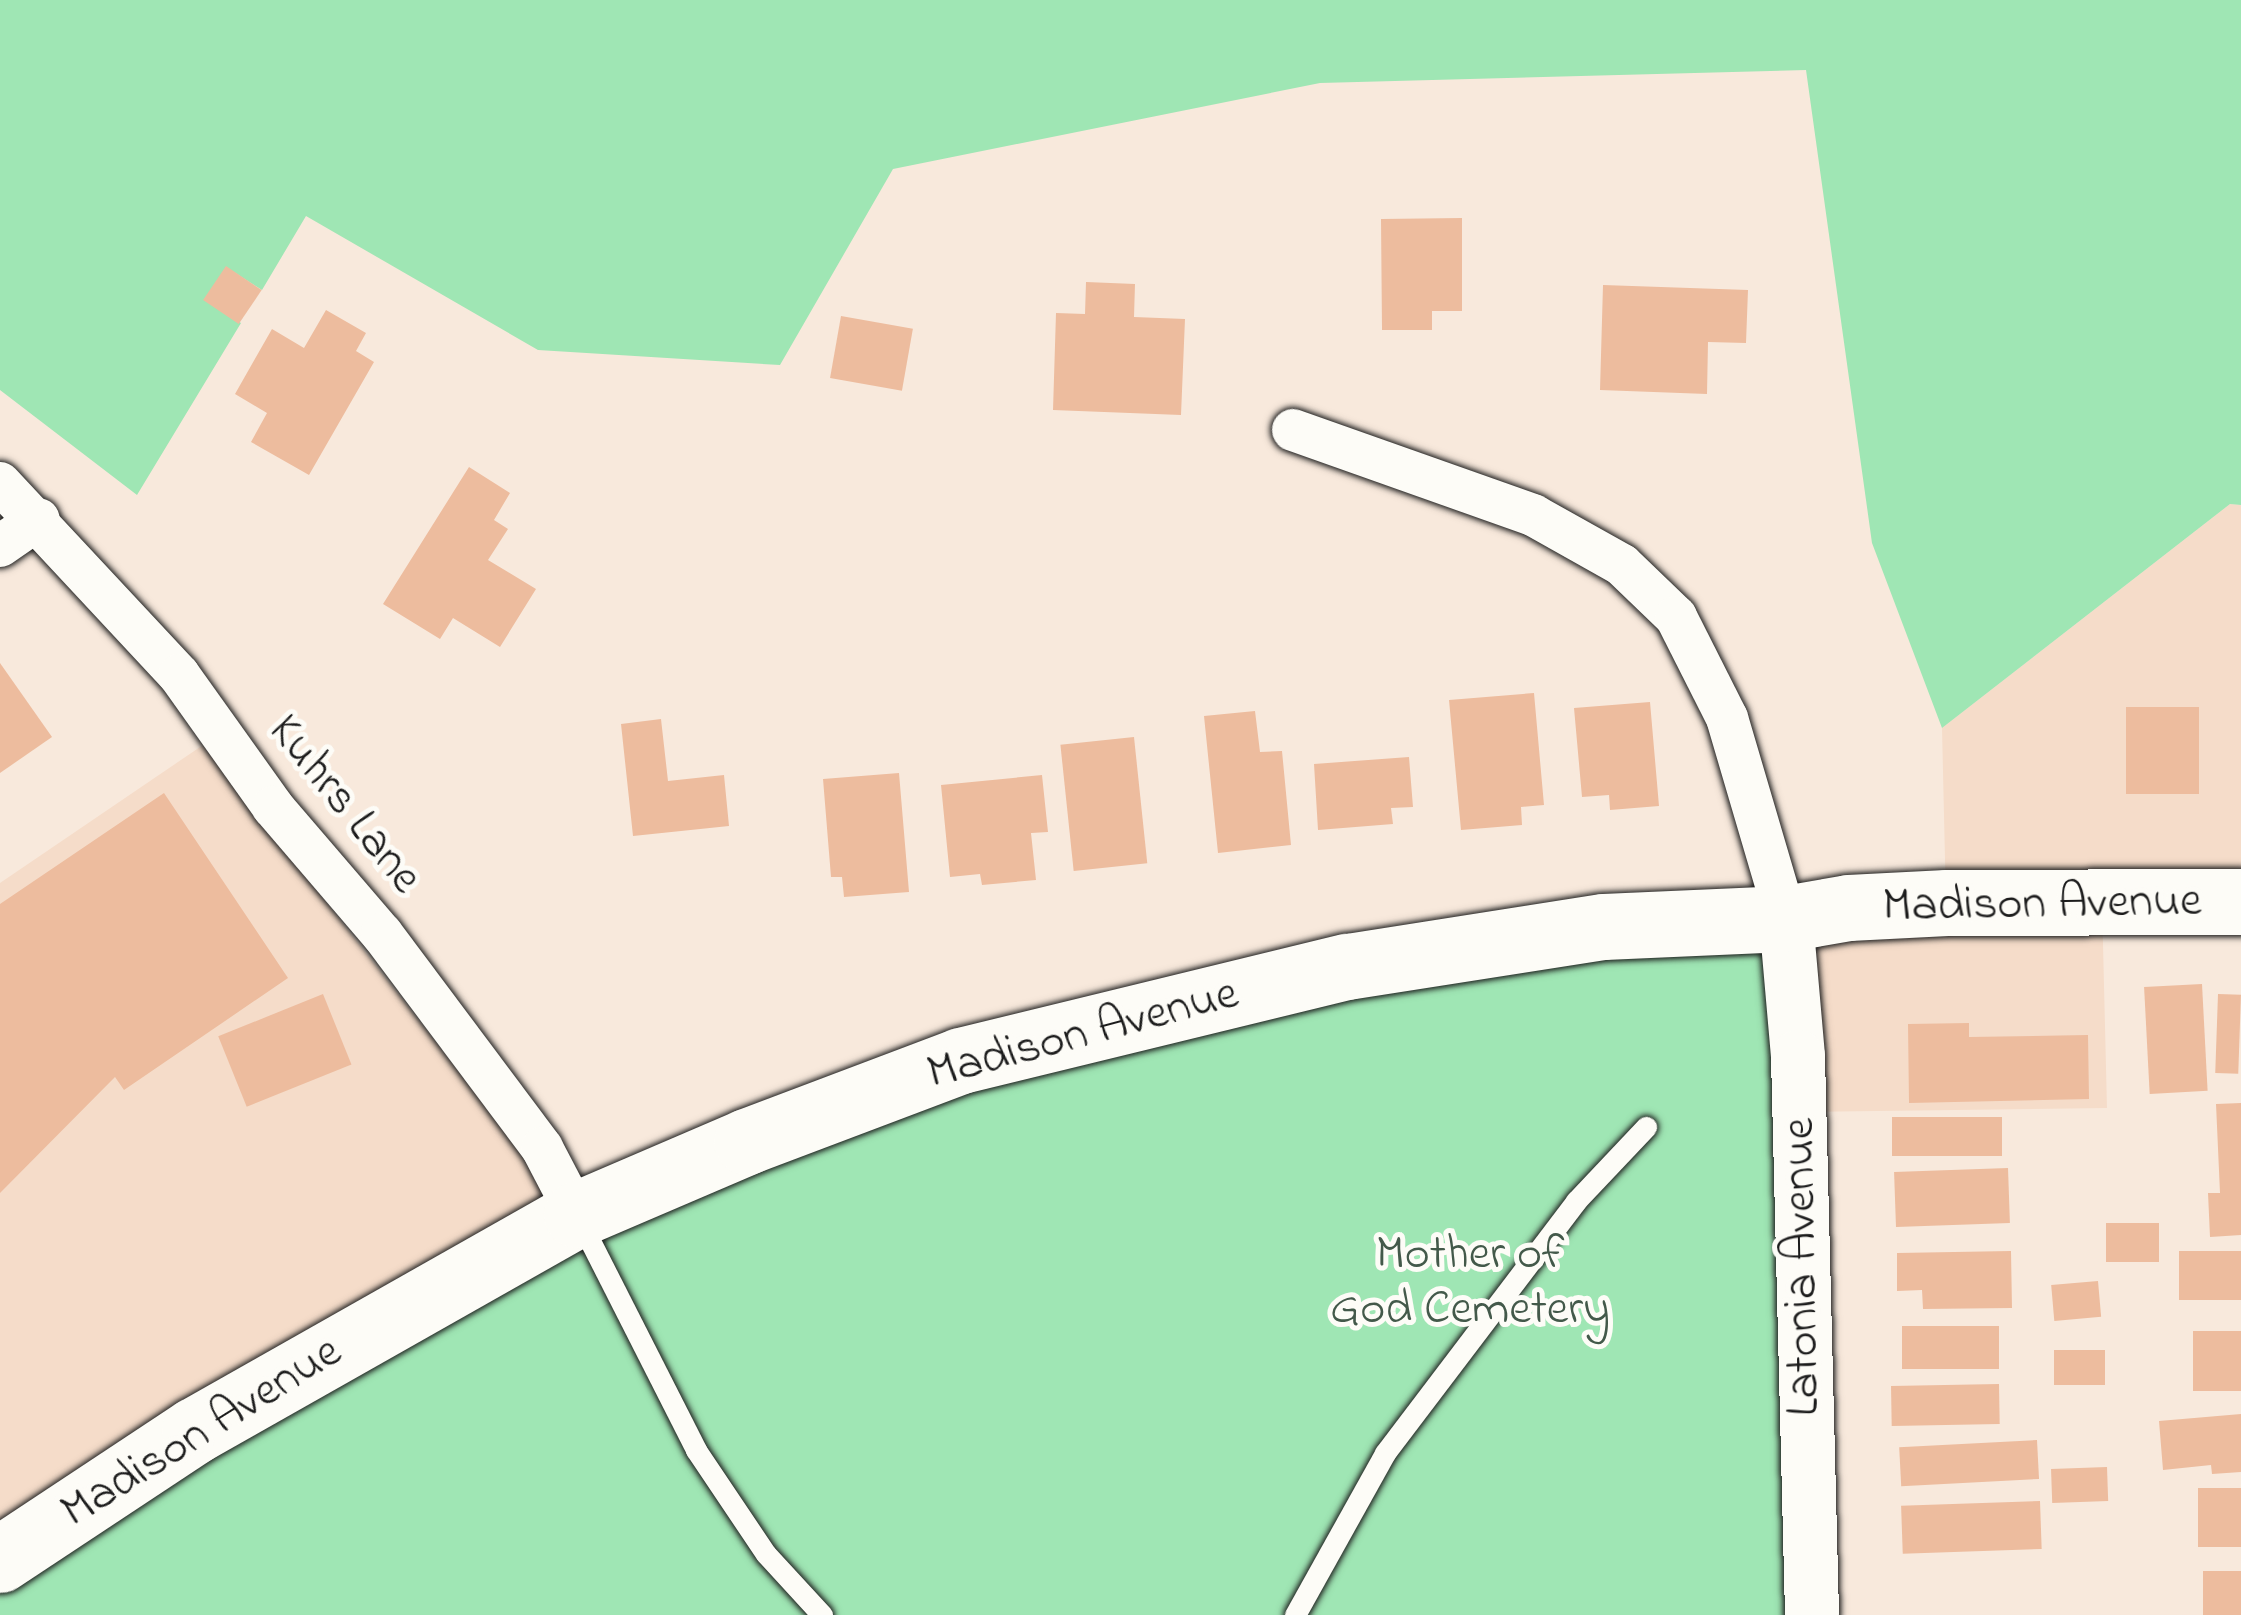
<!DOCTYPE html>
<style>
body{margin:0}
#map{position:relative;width:2241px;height:1615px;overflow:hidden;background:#f8e9dc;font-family:"Indie Flower",sans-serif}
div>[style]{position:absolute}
.built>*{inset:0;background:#f5dcc9}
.green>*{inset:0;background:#9fe6b4}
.building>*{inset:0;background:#edbc9e;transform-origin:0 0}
.roads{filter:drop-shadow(0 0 3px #1c1c1c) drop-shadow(0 0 3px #1c1c1c)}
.service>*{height:21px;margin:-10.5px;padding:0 10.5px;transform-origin:10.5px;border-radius:10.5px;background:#fdfcf7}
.minor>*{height:42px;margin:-21px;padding:0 21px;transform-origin:21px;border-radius:21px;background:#fdfcf7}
.tertiary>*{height:54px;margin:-27px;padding:0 27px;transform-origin:27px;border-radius:27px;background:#fdfcf7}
.primary>*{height:66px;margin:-33px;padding:0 33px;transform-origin:33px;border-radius:33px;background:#fdfcf7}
span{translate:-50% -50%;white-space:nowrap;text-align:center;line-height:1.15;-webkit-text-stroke:10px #fdfcf7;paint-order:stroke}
.street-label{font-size:48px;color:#1c1c1c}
.park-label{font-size:48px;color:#43594a}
</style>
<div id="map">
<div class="built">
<div style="clip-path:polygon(2230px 504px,2241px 505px,2241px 902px,2102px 903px,2107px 1108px,1799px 1112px,1786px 919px,1946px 903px,1942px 728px)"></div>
<div style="clip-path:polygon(203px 745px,473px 1090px,542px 1148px,577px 1215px,0 1560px,0 883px)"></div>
</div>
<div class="green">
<div style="clip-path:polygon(0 0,2241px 0,2241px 505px,2230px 504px,1942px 728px,1872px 543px,1806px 70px,1320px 83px,893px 169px,780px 365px,538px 350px,306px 216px,262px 290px,226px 267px,205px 300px,241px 323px,137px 495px,0 390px)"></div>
<div style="clip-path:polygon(1786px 919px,1812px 1615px,0 1615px,0 1560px,195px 1431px,961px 1061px)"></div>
</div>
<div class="building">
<div style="clip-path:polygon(1462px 218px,1462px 311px,1432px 311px,1432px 330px,1382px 330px,1381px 219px)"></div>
<div style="left:226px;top:266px;width:43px;height:41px;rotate:34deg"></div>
<div style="clip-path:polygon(1086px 282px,1135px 284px,1134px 317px,1185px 319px,1181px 415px,1053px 410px,1056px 313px,1085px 314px)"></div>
<div style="clip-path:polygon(1603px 285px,1748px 290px,1746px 343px,1708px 342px,1707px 394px,1600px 390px)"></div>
<div style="clip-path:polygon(326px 310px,366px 333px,356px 351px,374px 362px,309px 475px,251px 442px,267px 413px,235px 394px,272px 329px,304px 348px)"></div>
<div style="left:841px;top:316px;width:73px;height:63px;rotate:10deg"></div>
<div style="clip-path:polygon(469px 467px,510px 493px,494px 520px,508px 529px,488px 560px,536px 589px,500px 647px,453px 618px,440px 639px,383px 604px)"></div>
<div style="clip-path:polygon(0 663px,52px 737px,0 773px)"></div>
<div style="clip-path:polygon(1534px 693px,1544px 805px,1521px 807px,1522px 825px,1461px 830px,1449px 700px)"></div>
<div style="clip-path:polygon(1650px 702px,1659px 806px,1610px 810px,1609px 795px,1582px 797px,1574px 708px)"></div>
<div style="left:2126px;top:707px;width:73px;height:87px"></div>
<div style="clip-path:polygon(1255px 711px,1260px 752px,1282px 751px,1291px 845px,1218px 853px,1204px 716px)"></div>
<div style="clip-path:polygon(661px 719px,668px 781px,724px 775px,729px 826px,633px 836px,621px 724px)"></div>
<div style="left:1134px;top:737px;width:127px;height:74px;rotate:84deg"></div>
<div style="clip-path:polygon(1409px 757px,1413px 807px,1391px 808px,1393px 824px,1318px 830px,1314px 764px)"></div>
<div style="clip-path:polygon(899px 773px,909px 892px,844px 897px,842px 877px,831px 877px,823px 779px)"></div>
<div style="clip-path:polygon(1042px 775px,1048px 832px,1031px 833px,1036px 880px,982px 885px,980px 874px,950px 877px,941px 785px)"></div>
<div style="clip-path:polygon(164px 793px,288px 978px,124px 1090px,115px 1077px,0 1193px,0 904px)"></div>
<div style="left:2202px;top:984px;width:107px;height:58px;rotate:87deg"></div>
<div style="left:323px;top:994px;width:76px;height:113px;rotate:68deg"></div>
<div style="left:2218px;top:994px;width:23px;height:79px;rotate:2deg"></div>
<div style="clip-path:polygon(1969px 1023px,1969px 1037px,2088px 1035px,2089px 1099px,1909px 1103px,1908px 1024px)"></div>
<div style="clip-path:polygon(2241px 1103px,2241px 1235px,2210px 1237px,2208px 1193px,2220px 1193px,2216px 1104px)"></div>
<div style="left:1892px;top:1117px;width:110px;height:39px"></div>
<div style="left:2008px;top:1168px;width:55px;height:114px;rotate:88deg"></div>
<div style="left:2106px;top:1223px;width:53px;height:39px"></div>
<div style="clip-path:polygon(2011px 1251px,2012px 1308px,1923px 1309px,1922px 1290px,1897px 1291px,1897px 1253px)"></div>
<div style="left:2241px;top:1251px;width:49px;height:62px;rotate:90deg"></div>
<div style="left:2098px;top:1281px;width:36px;height:47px;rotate:85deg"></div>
<div style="left:1902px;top:1326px;width:97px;height:43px"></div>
<div style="left:2241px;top:1331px;width:60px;height:48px;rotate:90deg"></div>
<div style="left:2105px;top:1350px;width:35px;height:51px;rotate:90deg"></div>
<div style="left:1999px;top:1384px;width:40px;height:108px;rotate:89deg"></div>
<div style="clip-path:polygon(2241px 1414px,2241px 1472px,2212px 1474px,2211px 1465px,2163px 1470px,2159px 1421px)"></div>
<div style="left:2037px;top:1440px;width:39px;height:138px;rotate:87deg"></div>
<div style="left:2107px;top:1467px;width:34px;height:56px;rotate:88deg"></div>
<div style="left:2241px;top:1488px;width:59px;height:43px;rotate:90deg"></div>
<div style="left:2040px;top:1501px;width:48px;height:139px;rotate:88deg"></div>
<div style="left:2241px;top:1571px;width:44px;height:38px;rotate:90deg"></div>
</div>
<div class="roads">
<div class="service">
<div style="left:580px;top:1221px;width:257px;rotate:63.1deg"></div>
<div style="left:696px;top:1450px;width:125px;rotate:56.1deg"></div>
<div style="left:766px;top:1554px;width:83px;rotate:47.4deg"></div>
<div style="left:1295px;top:1615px;width:185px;rotate:-60.9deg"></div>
<div style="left:1385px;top:1453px;width:316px;rotate:-52.8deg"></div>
<div style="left:1576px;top:1201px;width:102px;rotate:-46.6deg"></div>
</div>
<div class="minor">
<div style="left:1293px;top:430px;width:255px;rotate:19.5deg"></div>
<div style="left:1533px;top:515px;width:102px;rotate:29.3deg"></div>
<div style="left:1622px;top:565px;width:75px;rotate:43.9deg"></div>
<div style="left:1676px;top:617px;width:113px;rotate:63.2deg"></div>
<div style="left:1727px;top:718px;width:209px;rotate:73.6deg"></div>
<div style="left:0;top:483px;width:262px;rotate:47deg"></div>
<div style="left:179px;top:675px;width:162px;rotate:54.5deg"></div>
<div style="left:273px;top:807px;width:167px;rotate:49.4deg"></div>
<div style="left:382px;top:934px;width:267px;rotate:53.2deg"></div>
<div style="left:542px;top:1148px;width:76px;rotate:62.4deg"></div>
<div style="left:0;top:546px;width:47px;rotate:-34.7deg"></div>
</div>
<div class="tertiary">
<div style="left:1786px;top:919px;width:139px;rotate:85deg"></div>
<div style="left:1798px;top:1057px;width:558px;rotate:88.56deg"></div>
</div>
<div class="primary">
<div style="left:0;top:1560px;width:234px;rotate:-33.5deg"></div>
<div style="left:195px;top:1431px;width:439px;rotate:-29.5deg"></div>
<div style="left:577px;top:1215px;width:185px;rotate:-23.2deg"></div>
<div style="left:747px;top:1142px;width:229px;rotate:-20.7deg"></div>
<div style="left:961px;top:1061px;width:398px;rotate:-13.7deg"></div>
<div style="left:1348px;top:967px;width:259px;rotate:-8.9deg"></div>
<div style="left:1604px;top:927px;width:182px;rotate:-2.5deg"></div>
<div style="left:1786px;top:919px;width:64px;rotate:-9.9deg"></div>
<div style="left:1849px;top:908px;width:98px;rotate:-2.9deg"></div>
<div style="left:1947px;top:903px;width:294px;rotate:-0.2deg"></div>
</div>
</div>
<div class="street-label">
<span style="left:344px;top:805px;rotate:51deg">Kuhrs Lane</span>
<span style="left:2042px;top:905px;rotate:-1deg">Madison Avenue</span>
<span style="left:1083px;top:1035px;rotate:-15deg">Madison Avenue</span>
<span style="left:1803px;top:1267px;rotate:-91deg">Latonia Avenue</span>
<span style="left:202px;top:1433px;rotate:-32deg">Madison Avenue</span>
</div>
<div class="park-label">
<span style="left:1470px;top:1283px">Mother of<br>God Cemetery</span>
</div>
</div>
